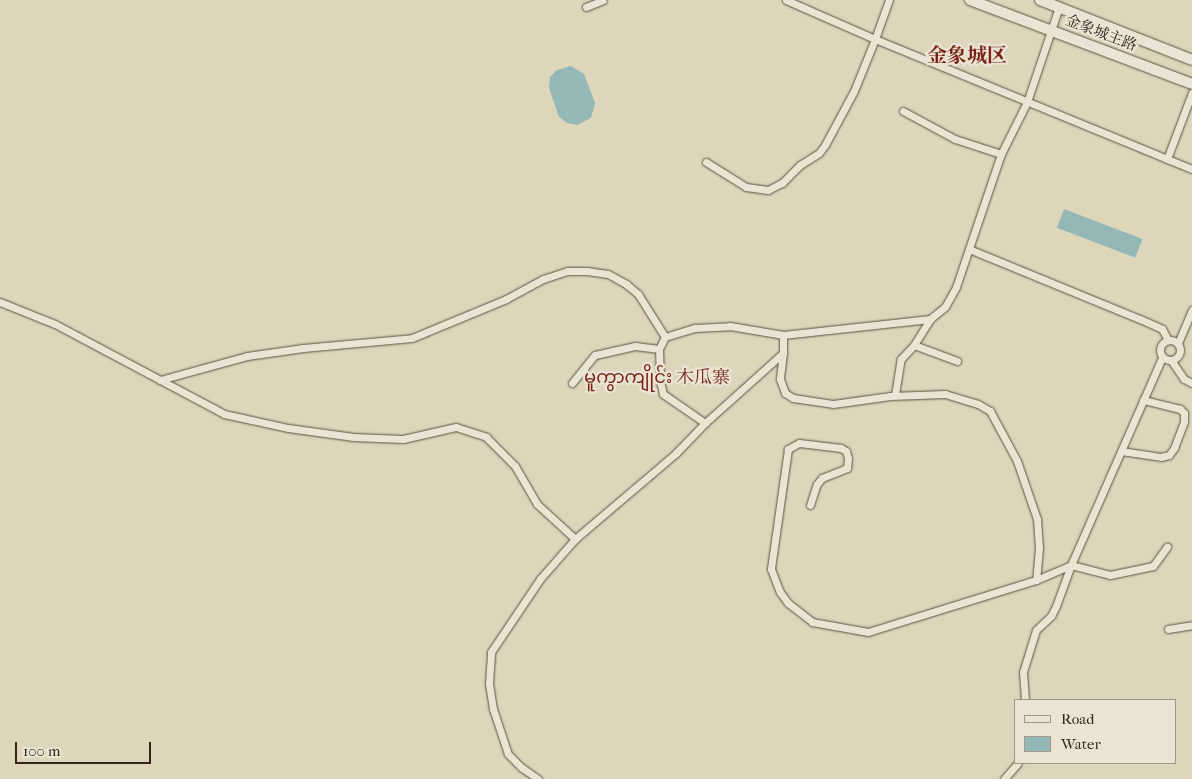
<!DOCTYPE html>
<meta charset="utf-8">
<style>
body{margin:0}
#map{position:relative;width:1192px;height:779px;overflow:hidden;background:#ddd6bb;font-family:"IM FELL French Canon","Noto Serif SC","Noto Sans Myanmar",serif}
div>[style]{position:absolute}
.water>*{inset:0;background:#94b8b6;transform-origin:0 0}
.roads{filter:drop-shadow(0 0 1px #5f4f42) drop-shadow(0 0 1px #5f4f42)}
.minor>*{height:7px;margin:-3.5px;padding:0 3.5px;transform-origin:3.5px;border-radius:3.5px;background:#e9e4d3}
.minor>.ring{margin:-3.5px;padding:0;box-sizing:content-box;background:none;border:7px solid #e9e4d3;border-radius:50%}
.secondary>*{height:10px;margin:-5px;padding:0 5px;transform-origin:5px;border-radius:5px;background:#e9e4d3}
span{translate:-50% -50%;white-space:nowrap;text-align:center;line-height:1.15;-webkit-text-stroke:4.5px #e9e4d3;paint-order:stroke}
.street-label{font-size:15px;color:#352219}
.quarter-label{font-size:18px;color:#7a1f14}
.district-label{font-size:20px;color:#7a1f14;font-weight:700}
.legend{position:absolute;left:1014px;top:699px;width:162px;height:65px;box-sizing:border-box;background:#e9e4d3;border:1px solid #a19689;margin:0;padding:6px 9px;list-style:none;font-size:15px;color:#352219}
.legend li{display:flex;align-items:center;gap:10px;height:25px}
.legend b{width:25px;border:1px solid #a19689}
.scale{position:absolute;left:15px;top:742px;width:136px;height:22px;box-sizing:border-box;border:2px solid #352219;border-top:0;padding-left:6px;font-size:15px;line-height:18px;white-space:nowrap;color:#352219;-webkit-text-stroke:4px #e9e4d3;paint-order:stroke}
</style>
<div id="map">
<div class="water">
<div style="clip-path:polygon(571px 66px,584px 74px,595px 103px,591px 118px,577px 125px,567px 123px,559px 117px,549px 88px,550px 77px,557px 70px)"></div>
<div style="left:1064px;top:209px;width:84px;height:20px;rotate:21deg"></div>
</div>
<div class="roads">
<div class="minor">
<div style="left:786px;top:0;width:97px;rotate:23.7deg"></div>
<div style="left:875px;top:39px;width:41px;rotate:-70.3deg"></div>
<div style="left:586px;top:7px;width:18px;rotate:-22deg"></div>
<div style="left:903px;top:111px;width:59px;rotate:28.3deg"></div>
<div style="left:955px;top:139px;width:48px;rotate:18.1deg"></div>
<div style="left:1167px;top:159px;width:71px;rotate:-69.3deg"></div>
<div style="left:706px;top:162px;width:47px;rotate:32deg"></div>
<div style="left:746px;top:187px;width:22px;rotate:8deg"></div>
<div style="left:768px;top:190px;width:16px;rotate:-27deg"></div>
<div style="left:782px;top:183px;width:25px;rotate:-45deg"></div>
<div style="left:800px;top:165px;width:22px;rotate:-32deg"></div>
<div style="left:819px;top:153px;width:10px;rotate:-53deg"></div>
<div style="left:825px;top:145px;width:61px;rotate:-61.8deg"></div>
<div style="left:854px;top:91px;width:56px;rotate:-68deg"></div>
<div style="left:875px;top:39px;width:343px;rotate:22.3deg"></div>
<div style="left:969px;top:249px;width:185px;rotate:22.3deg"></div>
<div style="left:1140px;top:319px;width:24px;rotate:24deg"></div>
<div style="left:1162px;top:329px;width:13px;rotate:61deg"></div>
<div style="left:0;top:302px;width:59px;rotate:21.8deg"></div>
<div style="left:55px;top:324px;width:191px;rotate:28deg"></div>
<div style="left:224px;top:414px;width:66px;rotate:12.3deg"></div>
<div style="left:288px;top:428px;width:66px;rotate:7.9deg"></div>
<div style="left:353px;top:437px;width:50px;rotate:2.3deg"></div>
<div style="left:403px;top:439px;width:54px;rotate:-12.8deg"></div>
<div style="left:456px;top:427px;width:32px;rotate:18deg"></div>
<div style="left:486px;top:437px;width:41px;rotate:45deg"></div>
<div style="left:515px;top:466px;width:44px;rotate:59.9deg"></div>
<div style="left:537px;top:504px;width:52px;rotate:42.6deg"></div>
<div style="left:665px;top:337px;width:13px;rotate:117deg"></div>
<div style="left:659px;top:349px;width:32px;rotate:88deg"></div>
<div style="left:660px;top:381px;width:13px;rotate:77deg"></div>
<div style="left:663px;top:394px;width:51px;rotate:34.6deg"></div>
<div class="ring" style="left:1160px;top:340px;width:13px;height:13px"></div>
<div style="left:1178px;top:343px;width:36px;rotate:-67deg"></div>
<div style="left:914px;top:345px;width:46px;rotate:20.4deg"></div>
<div style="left:783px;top:353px;width:26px;rotate:97deg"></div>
<div style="left:780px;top:379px;width:15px;rotate:70deg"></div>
<div style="left:785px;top:393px;width:9px;rotate:32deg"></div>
<div style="left:793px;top:398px;width:40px;rotate:8.5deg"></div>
<div style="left:833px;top:404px;width:58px;rotate:-8deg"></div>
<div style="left:890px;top:396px;width:55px;rotate:-2.1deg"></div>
<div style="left:945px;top:394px;width:34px;rotate:17deg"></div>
<div style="left:978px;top:404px;width:14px;rotate:30deg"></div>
<div style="left:990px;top:411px;width:57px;rotate:61.6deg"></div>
<div style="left:1017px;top:461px;width:61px;rotate:71deg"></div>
<div style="left:1037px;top:519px;width:29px;rotate:86deg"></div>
<div style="left:1039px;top:548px;width:32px;rotate:95deg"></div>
<div style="left:1171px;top:360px;width:23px;rotate:56deg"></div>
<div style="left:1184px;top:379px;width:9px;rotate:27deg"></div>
<div style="left:160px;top:380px;width:90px;rotate:-15.4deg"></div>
<div style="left:247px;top:356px;width:57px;rotate:-8.1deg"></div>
<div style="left:303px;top:348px;width:109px;rotate:-5.2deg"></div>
<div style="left:412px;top:338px;width:102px;rotate:-22.5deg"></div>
<div style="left:506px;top:299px;width:42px;rotate:-28.4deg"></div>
<div style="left:543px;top:279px;width:25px;rotate:-18deg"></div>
<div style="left:567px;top:271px;width:20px"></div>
<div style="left:587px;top:271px;width:21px;rotate:8deg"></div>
<div style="left:608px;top:274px;width:21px;rotate:29deg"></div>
<div style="left:626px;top:284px;width:16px;rotate:40deg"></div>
<div style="left:638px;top:294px;width:51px;rotate:57.9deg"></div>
<div style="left:665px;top:337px;width:31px;rotate:-17deg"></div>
<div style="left:695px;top:328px;width:35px;rotate:-3deg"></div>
<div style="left:730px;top:326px;width:54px;rotate:9.6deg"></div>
<div style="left:572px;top:383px;width:36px;rotate:-51deg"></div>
<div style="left:595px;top:355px;width:41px;rotate:-12.7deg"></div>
<div style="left:635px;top:346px;width:24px;rotate:7deg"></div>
<div style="left:895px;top:395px;width:36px;rotate:-81deg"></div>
<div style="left:901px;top:359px;width:19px;rotate:-47deg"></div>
<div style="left:914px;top:345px;width:31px;rotate:-58deg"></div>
<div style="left:1121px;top:451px;width:40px;rotate:8.5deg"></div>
<div style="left:1161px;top:457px;width:8px;rotate:-14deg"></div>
<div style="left:1169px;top:455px;width:9px;rotate:-54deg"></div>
<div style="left:1174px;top:448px;width:28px;rotate:-69deg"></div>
<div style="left:1184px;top:422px;width:9px;rotate:-90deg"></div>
<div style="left:1184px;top:413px;width:6px;rotate:-135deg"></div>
<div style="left:1180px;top:409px;width:38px;rotate:-166deg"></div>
<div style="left:810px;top:505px;width:22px;rotate:-72deg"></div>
<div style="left:817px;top:484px;width:8px;rotate:-50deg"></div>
<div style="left:822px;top:478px;width:27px;rotate:-22deg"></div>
<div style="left:847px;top:468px;width:10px;rotate:-84deg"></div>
<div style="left:848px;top:458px;width:7px;rotate:-106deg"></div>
<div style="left:846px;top:451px;width:6px;rotate:-149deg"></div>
<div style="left:841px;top:448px;width:42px;rotate:-173.2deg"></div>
<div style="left:799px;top:443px;width:13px;rotate:151deg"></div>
<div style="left:788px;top:449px;width:121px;rotate:98.1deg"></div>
<div style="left:771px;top:569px;width:25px;rotate:69deg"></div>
<div style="left:780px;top:592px;width:14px;rotate:54deg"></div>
<div style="left:788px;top:603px;width:31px;rotate:38deg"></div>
<div style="left:812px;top:622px;width:57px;rotate:10.1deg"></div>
<div style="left:868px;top:632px;width:176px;rotate:-17.2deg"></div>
<div style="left:1036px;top:580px;width:38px;rotate:-23deg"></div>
<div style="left:1071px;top:565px;width:40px;rotate:14.4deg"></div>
<div style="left:1110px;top:575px;width:44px;rotate:-11.8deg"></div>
<div style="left:1153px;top:566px;width:24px;rotate:-54deg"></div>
<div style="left:1168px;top:629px;width:24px;rotate:-9deg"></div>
<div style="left:1025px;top:700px;width:28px;rotate:-94deg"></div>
<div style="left:1023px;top:672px;width:44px;rotate:-72.8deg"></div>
<div style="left:1036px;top:630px;width:21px;rotate:-43deg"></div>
<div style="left:1051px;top:616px;width:11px;rotate:-63deg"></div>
<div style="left:1056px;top:606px;width:44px;rotate:-69.9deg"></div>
<div style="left:1071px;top:565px;width:226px;rotate:-66.3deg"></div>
<div style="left:538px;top:779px;width:19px;rotate:-145deg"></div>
<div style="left:522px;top:768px;width:20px;rotate:-135deg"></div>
<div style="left:508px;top:754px;width:47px;rotate:-108.4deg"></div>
<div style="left:493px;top:709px;width:26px;rotate:-99deg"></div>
<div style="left:489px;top:683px;width:31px;rotate:-86deg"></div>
<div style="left:491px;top:652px;width:88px;rotate:-56.1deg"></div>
<div style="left:540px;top:579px;width:53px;rotate:-48.8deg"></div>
<div style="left:575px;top:539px;width:133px;rotate:-40.4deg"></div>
<div style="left:676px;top:453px;width:42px;rotate:-46deg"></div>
<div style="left:705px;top:423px;width:105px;rotate:-41.9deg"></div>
<div style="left:783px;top:353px;width:18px;rotate:-90deg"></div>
<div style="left:783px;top:335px;width:148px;rotate:-6.2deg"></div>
<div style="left:930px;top:319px;width:19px;rotate:-39deg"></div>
<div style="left:945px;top:307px;width:23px;rotate:-61deg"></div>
<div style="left:956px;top:287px;width:140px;rotate:-71.3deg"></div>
<div style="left:1001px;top:154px;width:58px;rotate:-63.4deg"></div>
<div style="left:1027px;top:102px;width:100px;rotate:-71.4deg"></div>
<div style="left:1004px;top:779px;width:21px;rotate:-49deg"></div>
</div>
<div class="secondary">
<div style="left:970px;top:0;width:237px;rotate:20.7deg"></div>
<div style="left:1040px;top:0;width:163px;rotate:21.5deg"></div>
</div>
</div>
<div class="street-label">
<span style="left:1101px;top:33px;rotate:21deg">金象城主路</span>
</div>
<div class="quarter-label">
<span style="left:657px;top:378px">မူကွာကျိုင်း 木瓜寨</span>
</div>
<div class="district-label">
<span style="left:967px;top:55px">金象城区</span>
</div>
<ul class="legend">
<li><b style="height:6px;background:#e9e4d3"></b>Road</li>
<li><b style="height:14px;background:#94b8b6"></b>Water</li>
</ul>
<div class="scale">100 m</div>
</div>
